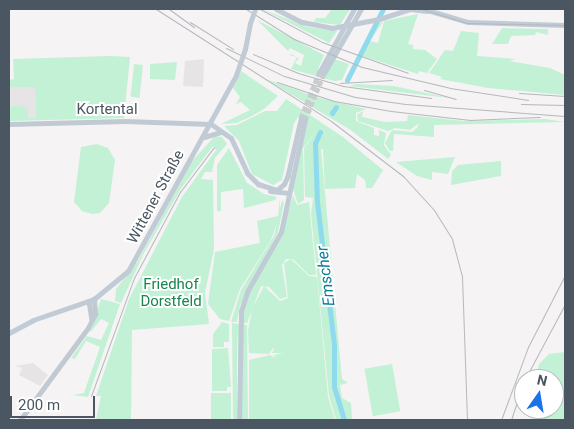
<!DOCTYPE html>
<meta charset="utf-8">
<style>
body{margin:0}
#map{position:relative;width:574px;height:429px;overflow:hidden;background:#f5f3f3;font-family:Roboto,sans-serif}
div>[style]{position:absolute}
.education>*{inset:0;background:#e6e4e5}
.green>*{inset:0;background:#c3f1d5;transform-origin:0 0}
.river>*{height:5px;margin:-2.5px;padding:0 2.5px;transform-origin:2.5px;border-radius:2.5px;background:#90daee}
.secondary-tunnel>*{height:5px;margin-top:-2.5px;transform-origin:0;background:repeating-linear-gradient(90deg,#caccce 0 5px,transparent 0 7.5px)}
.tertiary>*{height:4.5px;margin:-2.25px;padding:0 2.25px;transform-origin:2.25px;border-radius:2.25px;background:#c1cad2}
.secondary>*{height:5px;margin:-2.5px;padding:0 2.5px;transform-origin:2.5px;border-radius:2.5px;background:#c1cbd6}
.tram>*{height:1px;margin:-0.5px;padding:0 0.5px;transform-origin:0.5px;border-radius:0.5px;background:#b5b8bd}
.rail>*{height:1px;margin:-0.5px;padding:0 0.5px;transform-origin:0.5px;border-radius:0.5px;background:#b5b8bd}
.secondary-bridge>*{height:5px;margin:-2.5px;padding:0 2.5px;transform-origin:2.5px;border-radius:2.5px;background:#c1cbd6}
span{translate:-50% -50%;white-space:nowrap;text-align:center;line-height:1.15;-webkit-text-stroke:4px #fff;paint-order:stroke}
.street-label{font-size:15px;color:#4a5661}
.park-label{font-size:15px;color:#17864f}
.water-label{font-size:16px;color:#0c7c9b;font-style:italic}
.frame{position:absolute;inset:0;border:10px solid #4a5661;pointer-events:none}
.north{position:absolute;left:514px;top:369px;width:50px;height:50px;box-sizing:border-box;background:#fff;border:1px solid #b7bbc0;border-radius:50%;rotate:13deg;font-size:14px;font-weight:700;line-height:20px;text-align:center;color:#4a5661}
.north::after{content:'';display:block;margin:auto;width:18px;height:22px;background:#1a73e8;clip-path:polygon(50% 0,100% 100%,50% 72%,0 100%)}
.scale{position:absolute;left:10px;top:396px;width:85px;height:22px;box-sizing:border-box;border:2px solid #4a5661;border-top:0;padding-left:6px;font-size:15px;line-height:18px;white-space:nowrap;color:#4a5661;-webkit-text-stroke:4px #fff;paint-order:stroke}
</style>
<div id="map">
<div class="education">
<div style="clip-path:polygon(204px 59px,203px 87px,183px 86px,185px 61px)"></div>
<div style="clip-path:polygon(9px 87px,35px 87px,36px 118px,28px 118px,12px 106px,9px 109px)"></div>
<div style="clip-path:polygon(33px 363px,48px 375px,40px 386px,19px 375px,22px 368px,15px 366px)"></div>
</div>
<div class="green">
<div style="clip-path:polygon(262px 9px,308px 27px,337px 31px,329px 43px)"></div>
<div style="clip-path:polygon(332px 9px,350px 9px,340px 25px,314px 22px,316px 18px,325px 18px)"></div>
<div style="clip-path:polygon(418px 14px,408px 44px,413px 45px,413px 49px,425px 50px,437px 59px,427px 73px,419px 71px,418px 74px,359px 55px,375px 24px,383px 22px,370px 41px,378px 43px,384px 21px)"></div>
<div style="clip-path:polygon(257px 20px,324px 55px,318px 69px,321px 71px,334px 59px,349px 64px,342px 80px,334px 81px,291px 69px,297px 57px,289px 55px,291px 54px,299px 58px,295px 63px,301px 66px,304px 55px,290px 48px,288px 51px)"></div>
<div style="clip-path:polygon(502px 28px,548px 29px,548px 35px,536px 32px,535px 35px,511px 36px,508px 44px,492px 44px)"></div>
<div style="clip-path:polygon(461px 31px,479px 33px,477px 56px,516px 59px,509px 61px,550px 68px,565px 75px,565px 95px,488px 88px,440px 79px,442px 77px,429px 73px,445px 50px,453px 51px)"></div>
<div style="clip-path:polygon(110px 56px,130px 57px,124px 118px,9px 121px,9px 109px,12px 106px,21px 106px,28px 110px,28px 118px,36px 118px,35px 87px,9px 87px,9px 80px,14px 79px,13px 59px)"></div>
<div style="clip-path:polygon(177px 62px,175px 80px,150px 79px,150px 64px)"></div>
<div style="left:134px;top:64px;width:9px;height:33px;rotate:6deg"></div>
<div style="clip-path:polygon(241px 71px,278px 96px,264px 109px,250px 117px,236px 123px,221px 124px,250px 110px,241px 102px,236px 104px,240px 97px,233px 88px)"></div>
<div style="clip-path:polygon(266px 79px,316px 97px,366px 109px,356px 113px,356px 121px,374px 128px,374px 135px,379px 136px,379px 130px,386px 133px,384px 145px,391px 155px,388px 159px,352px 131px)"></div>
<div style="clip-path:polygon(356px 84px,394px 86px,449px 98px,349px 86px)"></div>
<div style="clip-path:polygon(286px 99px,343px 137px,383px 170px,372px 188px,366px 188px,367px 194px,365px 180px,357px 174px,355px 188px,325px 189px,323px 149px,321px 149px,342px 379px,348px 383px,340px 385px,342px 398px,351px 403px,352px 420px,336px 420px,329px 396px,311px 213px,313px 198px,305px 197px,304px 148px,318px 130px,303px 148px,304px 200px,298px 204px,292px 186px,307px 120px,298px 117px,294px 123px,282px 180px,273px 185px,252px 174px,239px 141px,224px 126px,237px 125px,265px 111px,277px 111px)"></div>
<div style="clip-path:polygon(363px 111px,362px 117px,385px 122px,407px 121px,408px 115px,464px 121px,545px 119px,565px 122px,434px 125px,434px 137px,394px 134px,393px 151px,390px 151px,385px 143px,392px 130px,412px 132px,417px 128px,419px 123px,410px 130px,395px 128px,388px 131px,358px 121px,357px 115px)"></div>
<div style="clip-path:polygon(215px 136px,222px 137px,227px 144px,215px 158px,212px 172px,205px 172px,201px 179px,213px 180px,214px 249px,205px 293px,209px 324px,132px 330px,131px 418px,130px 420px,96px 420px,101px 396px,96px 396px,129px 299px,182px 197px,216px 150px,213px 146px,182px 187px,144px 253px,121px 303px,115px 301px,116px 289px,138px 261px,191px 162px)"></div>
<div style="clip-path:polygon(97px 144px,108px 148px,115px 160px,109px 203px,100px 213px,92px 214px,82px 211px,74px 202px,81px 147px)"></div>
<div style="clip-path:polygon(229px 148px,247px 183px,264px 194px,277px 197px,275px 200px,244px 208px,243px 189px,221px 192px,221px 211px,217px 211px,217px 165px)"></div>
<div style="clip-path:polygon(455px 157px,448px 174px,432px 172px,432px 180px,417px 176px,396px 162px)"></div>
<div style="clip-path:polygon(501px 161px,501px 176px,451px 185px,452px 171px,458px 165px)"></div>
<div style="clip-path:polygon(293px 195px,297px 205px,309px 202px,316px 275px,309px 275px,293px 259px,286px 259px,282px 265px,287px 297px,280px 299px,269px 287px,261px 286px,247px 323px,240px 323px,244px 304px,258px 275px,281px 238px)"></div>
<div style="clip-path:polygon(280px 198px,280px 215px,271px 240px,240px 289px,229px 321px,220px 319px,208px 304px,215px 252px,260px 243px,257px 221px,278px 216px)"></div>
<div style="clip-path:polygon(282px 200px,284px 203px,278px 232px,240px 306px,237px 322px,231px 322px,241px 290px,274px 236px)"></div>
<div style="clip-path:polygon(291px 259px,309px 276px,317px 277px,328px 397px,335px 420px,249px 420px,249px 360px,270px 355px,276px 358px,274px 355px,284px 353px,272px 353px,274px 349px,273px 348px,269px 354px,249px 353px,248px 331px,252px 309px,264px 286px,280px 301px,288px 298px,284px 263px)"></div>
<div style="clip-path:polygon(101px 299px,120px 304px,88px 397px,73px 395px,84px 393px,100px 347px,86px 341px,75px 359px,71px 358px,87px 336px,101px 340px,109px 323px,101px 319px,90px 333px)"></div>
<div style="clip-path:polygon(222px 322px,229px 324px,229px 342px,224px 342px,224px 347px,213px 347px,213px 334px)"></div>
<div style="clip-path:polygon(232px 323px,247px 325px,248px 420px,240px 420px,237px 327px,237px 420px,233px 420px)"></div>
<div style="clip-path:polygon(228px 348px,231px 387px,227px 387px,227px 391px,212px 391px,212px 349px)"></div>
<div style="clip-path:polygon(565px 352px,565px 420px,532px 420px,533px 409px,554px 409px,554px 379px,536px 379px,539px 364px,549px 354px)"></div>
<div style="left:392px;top:364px;width:48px;height:28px;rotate:80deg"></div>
<div style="left:211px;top:393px;width:20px;height:27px"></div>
</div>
<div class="river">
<div style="left:347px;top:80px;width:80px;rotate:-63.1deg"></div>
<div style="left:332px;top:113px;width:7px;rotate:-56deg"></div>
<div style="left:320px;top:132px;width:12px;rotate:114deg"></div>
<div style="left:315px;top:143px;width:59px;rotate:88.1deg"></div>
<div style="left:317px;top:202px;width:143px;rotate:83.2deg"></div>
<div style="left:334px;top:344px;width:43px;rotate:90deg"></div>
<div style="left:334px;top:387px;width:34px;rotate:73deg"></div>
</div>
<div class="secondary-tunnel">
<div style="left:301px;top:118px;width:51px;rotate:-68deg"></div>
<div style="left:305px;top:120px;width:51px;rotate:-68deg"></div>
</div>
<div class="tertiary">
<div style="left:9px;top:124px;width:116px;rotate:-1.5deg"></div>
<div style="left:125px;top:121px;width:86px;rotate:2deg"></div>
<div style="left:89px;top:301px;width:19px;rotate:81deg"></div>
<div style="left:20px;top:420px;width:114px;rotate:-53.5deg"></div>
<div style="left:88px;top:328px;width:16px;rotate:-63deg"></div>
<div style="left:95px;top:314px;width:15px;rotate:-94deg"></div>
</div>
<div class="secondary">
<div style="left:276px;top:9px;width:29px;rotate:27deg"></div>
<div style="left:302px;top:22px;width:31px;rotate:11deg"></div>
<div style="left:424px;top:9px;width:46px;rotate:16.5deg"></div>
<div style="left:468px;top:22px;width:97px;rotate:1.8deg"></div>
<div style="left:379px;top:19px;width:33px;rotate:-18deg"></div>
<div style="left:410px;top:9px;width:17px;rotate:7deg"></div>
<div style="left:245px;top:49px;width:26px;rotate:-79deg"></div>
<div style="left:320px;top:71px;width:71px;rotate:-61.3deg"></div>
<div style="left:324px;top:73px;width:74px;rotate:-60deg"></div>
<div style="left:211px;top:124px;width:24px;rotate:35deg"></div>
<div style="left:231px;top:138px;width:38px;rotate:65deg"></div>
<div style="left:247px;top:173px;width:16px;rotate:45deg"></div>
<div style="left:258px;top:184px;width:20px;rotate:18deg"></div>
<div style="left:277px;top:190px;width:9px;rotate:-41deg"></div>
<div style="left:284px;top:184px;width:10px;rotate:-66deg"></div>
<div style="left:204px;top:137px;width:17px;rotate:-17deg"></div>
<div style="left:287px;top:178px;width:62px;rotate:-76.9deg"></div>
<div style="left:270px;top:191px;width:18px;rotate:6deg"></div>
<div style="left:9px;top:333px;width:27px;rotate:-28deg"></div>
<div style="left:33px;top:320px;width:65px;rotate:-19deg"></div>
<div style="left:94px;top:299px;width:44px;rotate:-39.5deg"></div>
<div style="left:128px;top:271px;width:224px;rotate:-61.1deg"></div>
<div style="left:239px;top:420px;width:109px;rotate:-88.9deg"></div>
<div style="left:241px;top:311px;width:22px;rotate:-72deg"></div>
<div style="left:248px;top:290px;width:67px;rotate:-60.4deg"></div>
<div style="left:281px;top:232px;width:115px;rotate:-77.9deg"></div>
</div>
<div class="tram">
<div style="left:422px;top:9px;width:47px;rotate:17.3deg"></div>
<div style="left:467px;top:23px;width:98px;rotate:1.2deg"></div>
</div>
<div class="rail">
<div style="left:156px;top:9px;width:208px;rotate:32.6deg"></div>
<div style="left:331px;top:121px;width:91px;rotate:37.4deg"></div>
<div style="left:403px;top:176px;width:46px;rotate:47.6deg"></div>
<div style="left:434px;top:210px;width:34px;rotate:58deg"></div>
<div style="left:452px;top:239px;width:38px;rotate:75deg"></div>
<div style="left:462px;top:276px;width:144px;rotate:88deg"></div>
<div style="left:169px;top:9px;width:31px;rotate:36deg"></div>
<div style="left:246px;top:9px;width:57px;rotate:32deg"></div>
<div style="left:294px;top:39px;width:74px;rotate:22.4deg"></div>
<div style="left:362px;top:67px;width:90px;rotate:13.4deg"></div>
<div style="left:450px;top:88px;width:79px;rotate:8.7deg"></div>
<div style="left:260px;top:9px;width:70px;rotate:28deg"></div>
<div style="left:322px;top:42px;width:91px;rotate:19.8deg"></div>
<div style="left:190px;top:22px;width:51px;rotate:32.1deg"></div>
<div style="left:226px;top:48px;width:64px;rotate:25.8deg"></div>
<div style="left:284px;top:76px;width:74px;rotate:16.5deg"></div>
<div style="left:355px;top:97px;width:51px;rotate:7.8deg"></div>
<div style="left:406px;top:104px;width:159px;rotate:4.3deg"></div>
<div style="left:253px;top:54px;width:49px;rotate:22.9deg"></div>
<div style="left:298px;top:73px;width:47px;rotate:16.1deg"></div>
<div style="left:343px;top:86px;width:89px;rotate:7.8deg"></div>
<div style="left:277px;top:82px;width:60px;rotate:18.4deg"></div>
<div style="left:334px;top:101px;width:58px;rotate:10deg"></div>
<div style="left:391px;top:111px;width:80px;rotate:6.5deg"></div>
<div style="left:470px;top:120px;width:70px;rotate:-2.5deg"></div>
<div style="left:340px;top:83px;width:52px;rotate:-3.3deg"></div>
<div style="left:424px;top:90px;width:33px;rotate:16deg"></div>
<div style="left:519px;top:93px;width:46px;rotate:3.7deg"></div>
<div style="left:521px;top:104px;width:44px;rotate:1.3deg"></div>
<div style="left:525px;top:379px;width:85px;rotate:-61.9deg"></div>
<div style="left:91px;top:396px;width:126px;rotate:-70deg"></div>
<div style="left:134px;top:278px;width:98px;rotate:-61.9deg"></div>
<div style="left:180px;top:192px;width:56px;rotate:-52.9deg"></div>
<div style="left:501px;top:420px;width:78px;rotate:-69.7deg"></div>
<div style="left:528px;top:347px;width:81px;rotate:-62.8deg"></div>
<div style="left:511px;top:420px;width:42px;rotate:-72deg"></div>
</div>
<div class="secondary-bridge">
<div style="left:250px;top:23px;width:15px;rotate:-70deg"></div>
<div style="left:332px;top:28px;width:48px;rotate:-10.8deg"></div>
<div style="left:236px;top:75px;width:28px;rotate:-71deg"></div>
</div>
<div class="street-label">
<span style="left:107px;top:110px">Kortental</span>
<span style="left:156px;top:197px;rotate:-62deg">Wittener Straße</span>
</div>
<div class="park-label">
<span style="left:171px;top:293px">Friedhof<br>Dorstfeld</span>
</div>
<div class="water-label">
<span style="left:326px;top:276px;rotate:-97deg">Emscher</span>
</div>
<div class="frame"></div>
<div class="north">N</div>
<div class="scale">200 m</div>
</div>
